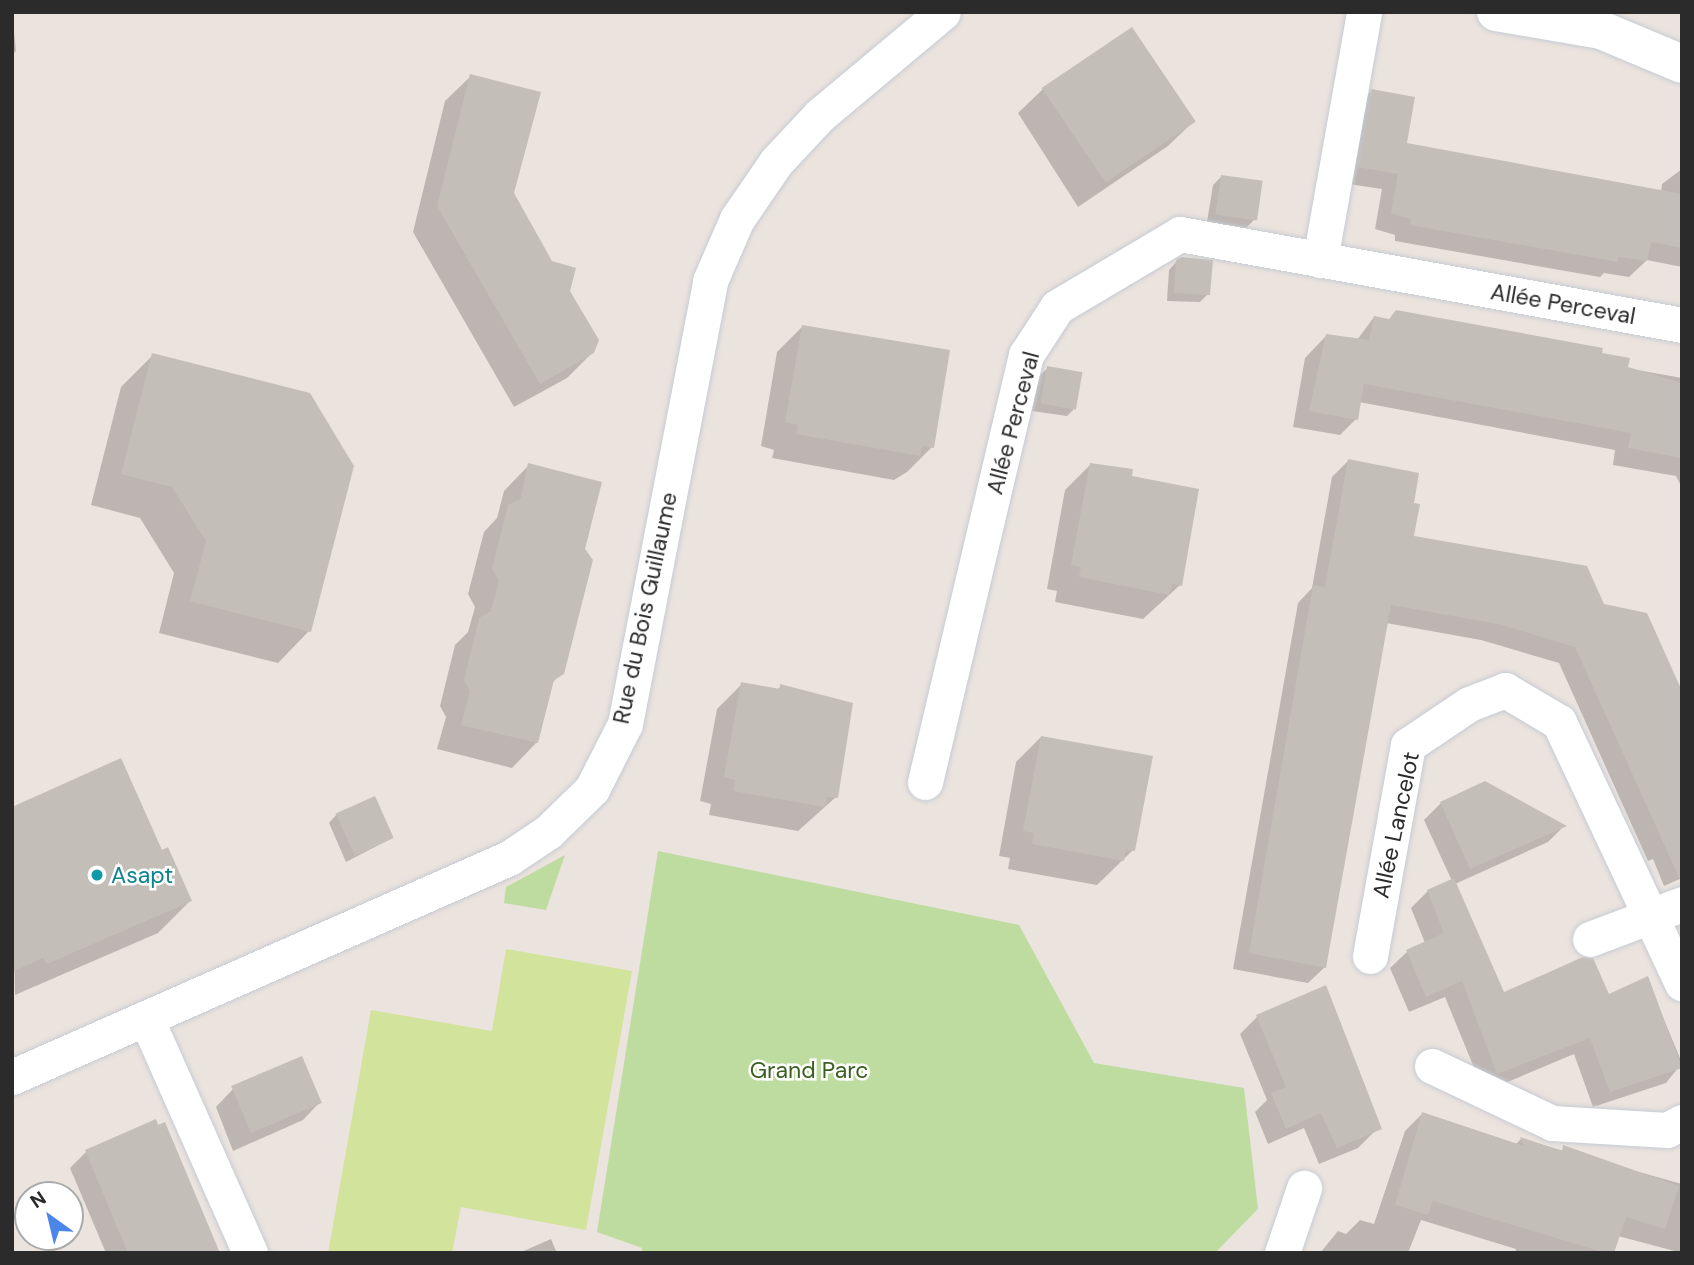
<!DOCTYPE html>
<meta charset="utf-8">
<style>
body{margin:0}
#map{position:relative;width:1694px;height:1265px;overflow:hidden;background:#ebe3de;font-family:"DM Sans",sans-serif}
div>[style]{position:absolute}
.green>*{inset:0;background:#bfdca0}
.pitch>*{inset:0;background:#d2e39c}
.shadow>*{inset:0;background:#0003}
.building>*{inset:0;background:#c4beb9;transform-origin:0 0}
.roads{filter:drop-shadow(0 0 2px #c6cbd3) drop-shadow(0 0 2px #c6cbd3)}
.street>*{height:35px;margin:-17.5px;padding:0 17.5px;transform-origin:17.5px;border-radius:17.5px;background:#fff}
.secondary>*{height:38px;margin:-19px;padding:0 19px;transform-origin:19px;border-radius:19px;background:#fff}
.dots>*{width:19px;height:19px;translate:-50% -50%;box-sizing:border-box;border:4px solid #fff;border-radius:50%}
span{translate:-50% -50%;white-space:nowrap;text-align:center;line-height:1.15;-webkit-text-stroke:5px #fff;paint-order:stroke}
.street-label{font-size:23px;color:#2b2b2b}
.culture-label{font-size:23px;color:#0d838f}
.left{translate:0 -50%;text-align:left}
.park-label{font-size:23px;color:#3a6121}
.frame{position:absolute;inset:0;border:14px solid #2b2b2b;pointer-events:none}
.north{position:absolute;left:14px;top:1181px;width:70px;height:70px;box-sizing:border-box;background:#fff;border:2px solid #aaa;border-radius:50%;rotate:326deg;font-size:19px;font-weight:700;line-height:28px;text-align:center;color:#2b2b2b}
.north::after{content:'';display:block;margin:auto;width:24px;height:32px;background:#4d86e9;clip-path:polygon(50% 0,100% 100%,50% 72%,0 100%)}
</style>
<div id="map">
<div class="green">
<div style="clip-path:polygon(658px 851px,1019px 925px,1094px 1063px,1244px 1088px,1258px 1209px,1215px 1253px,642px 1253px,642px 1248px,597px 1232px)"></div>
<div style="clip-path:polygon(565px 855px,546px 910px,504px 903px,506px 887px)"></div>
</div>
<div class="pitch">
<div style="clip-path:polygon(506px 949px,632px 971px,586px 1230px,461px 1207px,452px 1253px,328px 1253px,371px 1010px,492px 1031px)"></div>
</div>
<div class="shadow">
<div style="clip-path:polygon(12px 12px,16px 51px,12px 55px)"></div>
<div style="clip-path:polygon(471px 76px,512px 194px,593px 352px,567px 378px,514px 407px,413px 232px,445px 101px)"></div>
<div style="clip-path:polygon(1043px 89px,1193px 122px,1168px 146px,1078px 207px,1018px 113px)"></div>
<div style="clip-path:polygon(1371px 91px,1405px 144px,1661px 192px,1662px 184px,1682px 169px,1682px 267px,1647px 260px,1629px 277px,1604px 273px,1600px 277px,1395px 241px,1395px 235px,1375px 229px,1382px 189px,1342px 183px,1355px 108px)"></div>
<div style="clip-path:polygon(1221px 177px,1255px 219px,1246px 228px,1207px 222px,1213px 185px)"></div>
<div style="clip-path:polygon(1177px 261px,1208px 294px,1200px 302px,1167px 301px,1169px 270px)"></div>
<div style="clip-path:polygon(1374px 317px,1600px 355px,1626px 368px,1682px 378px,1682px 488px,1676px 476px,1613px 465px,1615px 450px,1359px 402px,1356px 419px,1340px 435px,1293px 427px,1305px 358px,1326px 336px,1357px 340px)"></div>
<div style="clip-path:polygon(802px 327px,932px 447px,907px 472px,894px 480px,772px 458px,774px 450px,761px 446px,777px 352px)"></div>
<div style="clip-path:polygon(153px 355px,309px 631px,278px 663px,159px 633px,174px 573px,140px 518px,91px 505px,121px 387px)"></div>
<div style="clip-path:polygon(1048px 368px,1075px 408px,1067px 416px,1032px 411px,1039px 376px)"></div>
<div style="clip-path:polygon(1348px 461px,1412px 504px,1411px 537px,1603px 605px,1682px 878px,1664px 886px,1653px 859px,1648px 861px,1559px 663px,1481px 640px,1386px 623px,1325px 967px,1308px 983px,1233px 969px,1298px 603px,1312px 588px,1332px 477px)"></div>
<div style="clip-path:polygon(529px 465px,583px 550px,562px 673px,551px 684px,537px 742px,512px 768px,437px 749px,446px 717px,440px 706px,455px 645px,468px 632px,475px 607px,468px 594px,484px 532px,497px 518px,504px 491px)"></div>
<div style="clip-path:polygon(1090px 465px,1130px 478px,1180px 585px,1143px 619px,1055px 602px,1057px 591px,1047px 589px,1065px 490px)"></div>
<div style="clip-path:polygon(742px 684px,777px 690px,781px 686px,836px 797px,798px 831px,709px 815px,711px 804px,700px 801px,717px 709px)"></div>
<div style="clip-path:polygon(1041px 737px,1133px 850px,1097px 885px,1008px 869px,1010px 858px,999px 856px,1016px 762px)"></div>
<div style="clip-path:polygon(1441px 803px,1564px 826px,1548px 842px,1455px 884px,1503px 995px,1609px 997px,1647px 979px,1682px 1063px,1666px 1083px,1593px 1107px,1574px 1054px,1484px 1092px,1445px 997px,1409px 1012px,1390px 968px,1407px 952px,1425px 943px,1411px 908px,1428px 891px,1452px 881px,1424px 820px)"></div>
<div style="clip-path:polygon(12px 808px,161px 852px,190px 901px,158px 933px,15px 995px)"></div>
<div style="clip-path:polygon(337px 814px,392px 838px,346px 862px,329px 823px)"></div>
<div style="clip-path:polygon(1257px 1017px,1375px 1131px,1358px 1148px,1319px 1164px,1304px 1128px,1268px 1144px,1255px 1112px,1267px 1100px,1240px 1034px)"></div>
<div style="clip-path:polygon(233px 1089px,320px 1102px,303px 1120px,233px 1151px,216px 1107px)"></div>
<div style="clip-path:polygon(1422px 1114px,1515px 1145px,1521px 1139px,1682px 1184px,1682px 1253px,1618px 1236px,1613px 1253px,1515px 1253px,1516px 1249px,1421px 1220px,1408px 1253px,1320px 1253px,1338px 1231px,1346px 1234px,1360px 1220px,1374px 1224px,1405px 1131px)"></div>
<div style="clip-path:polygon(86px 1152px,218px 1253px,106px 1253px,70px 1168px)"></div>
<div style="clip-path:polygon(551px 1239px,557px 1253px,519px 1253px)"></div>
</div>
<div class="building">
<div style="left:1132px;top:27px;width:114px;height:109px;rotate:56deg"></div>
<div style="clip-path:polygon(470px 74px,541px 92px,514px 193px,552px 261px,576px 268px,570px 291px,599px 340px,594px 353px,540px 384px,437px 206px)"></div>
<div style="clip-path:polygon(1371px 89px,1415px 97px,1407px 143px,1682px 194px,1682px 248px,1651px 242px,1647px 261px,1618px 257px,1618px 262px,1410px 225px,1411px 219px,1391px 213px,1398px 174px,1357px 167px)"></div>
<div style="left:1221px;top:175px;width:42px;height:40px;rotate:8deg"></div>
<div style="clip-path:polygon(1181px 257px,1213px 260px,1210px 295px,1174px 293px,1176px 260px)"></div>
<div style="clip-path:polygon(1396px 310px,1603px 348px,1602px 353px,1630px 358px,1628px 367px,1682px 383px,1682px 458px,1628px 448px,1631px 433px,1364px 384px,1358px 420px,1309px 411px,1326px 334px,1369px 340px,1374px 316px,1389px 319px)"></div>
<div style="clip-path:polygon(802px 325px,950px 350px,934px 448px,922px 446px,920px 456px,796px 434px,798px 425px,785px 422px)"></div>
<div style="clip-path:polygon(152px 353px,310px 393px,354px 466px,311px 632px,190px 601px,206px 541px,172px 487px,121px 474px)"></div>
<div style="left:1047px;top:366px;width:36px;height:38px;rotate:10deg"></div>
<div style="clip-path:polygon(1348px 459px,1419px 473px,1414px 503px,1420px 504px,1414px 536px,1587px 566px,1604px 604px,1647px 613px,1682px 691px,1682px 884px,1575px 647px,1498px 624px,1391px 605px,1326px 968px,1249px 953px,1313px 585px,1325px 587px)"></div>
<div style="clip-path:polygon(528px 463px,602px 482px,585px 549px,593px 560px,564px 674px,554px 680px,538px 743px,461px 725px,470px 691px,464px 680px,479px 618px,491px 611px,499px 581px,492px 568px,508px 505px,521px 498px)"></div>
<div style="clip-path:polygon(1090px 463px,1133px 469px,1132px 476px,1199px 489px,1182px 586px,1172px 584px,1169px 595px,1079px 577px,1081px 567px,1071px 565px)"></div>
<div style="clip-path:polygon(741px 682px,780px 689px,780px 684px,853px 703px,838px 798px,827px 797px,825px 807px,733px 791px,735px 780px,724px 777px)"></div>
<div style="clip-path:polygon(1041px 736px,1153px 756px,1135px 851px,1126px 850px,1124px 861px,1032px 844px,1034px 833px,1023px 831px)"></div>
<div style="clip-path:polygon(121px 758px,162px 850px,168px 847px,192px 901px,47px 964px,43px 958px,12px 972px,12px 807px)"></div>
<div style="clip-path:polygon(1485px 781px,1567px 826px,1470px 869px,1440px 802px)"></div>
<div style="left:375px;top:796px;width:46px;height:43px;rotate:66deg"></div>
<div style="clip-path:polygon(1454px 878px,1504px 992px,1583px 957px,1593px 958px,1609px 994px,1648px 976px,1682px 1068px,1610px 1092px,1590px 1038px,1497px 1074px,1462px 981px,1426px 997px,1406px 950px,1444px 933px,1427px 890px)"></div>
<div style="clip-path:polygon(1326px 985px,1382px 1129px,1337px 1148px,1321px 1113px,1286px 1129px,1271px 1093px,1286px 1087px,1256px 1015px)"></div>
<div style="left:302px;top:1056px;width:51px;height:77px;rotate:67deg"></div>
<div style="clip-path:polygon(1422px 1112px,1524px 1146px,1520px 1137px,1562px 1151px,1563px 1145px,1679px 1186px,1665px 1229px,1626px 1217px,1614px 1253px,1606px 1253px,1433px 1201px,1428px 1215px,1395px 1205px)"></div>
<div style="clip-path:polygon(156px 1119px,158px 1125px,165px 1122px,220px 1253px,128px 1253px,85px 1150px)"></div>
</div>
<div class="roads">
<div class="street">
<div style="left:1320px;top:260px;width:252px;rotate:-79.9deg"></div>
<div style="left:925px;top:782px;width:439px;rotate:-76.7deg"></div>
<div style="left:1026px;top:355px;width:57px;rotate:-57.1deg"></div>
<div style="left:1057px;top:307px;width:143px;rotate:-30.7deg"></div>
<div style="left:1180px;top:234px;width:510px;rotate:10.27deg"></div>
<div style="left:1590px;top:939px;width:98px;rotate:-20.8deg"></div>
<div style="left:1370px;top:956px;width:214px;rotate:-79.8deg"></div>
<div style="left:1408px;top:745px;width:73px;rotate:-33.9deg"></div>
<div style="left:1469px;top:704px;width:39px;rotate:-21deg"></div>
<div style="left:1505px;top:690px;width:63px;rotate:30.7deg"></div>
<div style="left:1559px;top:722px;width:289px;rotate:64.8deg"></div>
<div style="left:146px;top:1018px;width:257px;rotate:66.1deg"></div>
<div style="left:1432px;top:1066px;width:133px;rotate:25.4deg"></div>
<div style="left:1552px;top:1123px;width:115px;rotate:3.5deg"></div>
<div style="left:1667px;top:1130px;width:17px;rotate:-28deg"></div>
<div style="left:12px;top:1077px;width:543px;rotate:-23.78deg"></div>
<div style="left:509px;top:858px;width:47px;rotate:-33.7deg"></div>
<div style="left:548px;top:832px;width:62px;rotate:-44.3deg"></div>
<div style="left:592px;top:789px;width:73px;rotate:-63.1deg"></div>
<div style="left:625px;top:724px;width:451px;rotate:-79.1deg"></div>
<div style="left:710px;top:281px;width:68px;rotate:-66.5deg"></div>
<div style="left:737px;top:219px;width:69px;rotate:-55.6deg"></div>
<div style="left:776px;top:162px;width:64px;rotate:-46.9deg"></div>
<div style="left:820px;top:115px;width:160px;rotate:-39.9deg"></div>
<div style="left:1282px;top:1253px;width:69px;rotate:-71.3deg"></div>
</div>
<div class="secondary">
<div style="left:1496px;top:12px;width:107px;rotate:9.7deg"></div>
<div style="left:1601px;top:30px;width:88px;rotate:22.8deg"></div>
</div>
</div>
<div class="dots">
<div style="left:97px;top:875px;background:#0f9aa8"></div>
</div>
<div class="street-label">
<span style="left:1563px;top:304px;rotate:10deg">Allée Perceval</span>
<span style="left:1013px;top:423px;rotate:-75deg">Allée Perceval</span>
<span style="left:645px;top:608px;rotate:-78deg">Rue du Bois Guillaume</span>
<span style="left:1396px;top:825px;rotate:-78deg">Allée Lancelot</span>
</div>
<div class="culture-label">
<span class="left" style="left:111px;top:875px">Asapt</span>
</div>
<div class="park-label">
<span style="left:809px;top:1070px">Grand Parc</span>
</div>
<div class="frame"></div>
<div class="north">N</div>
</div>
